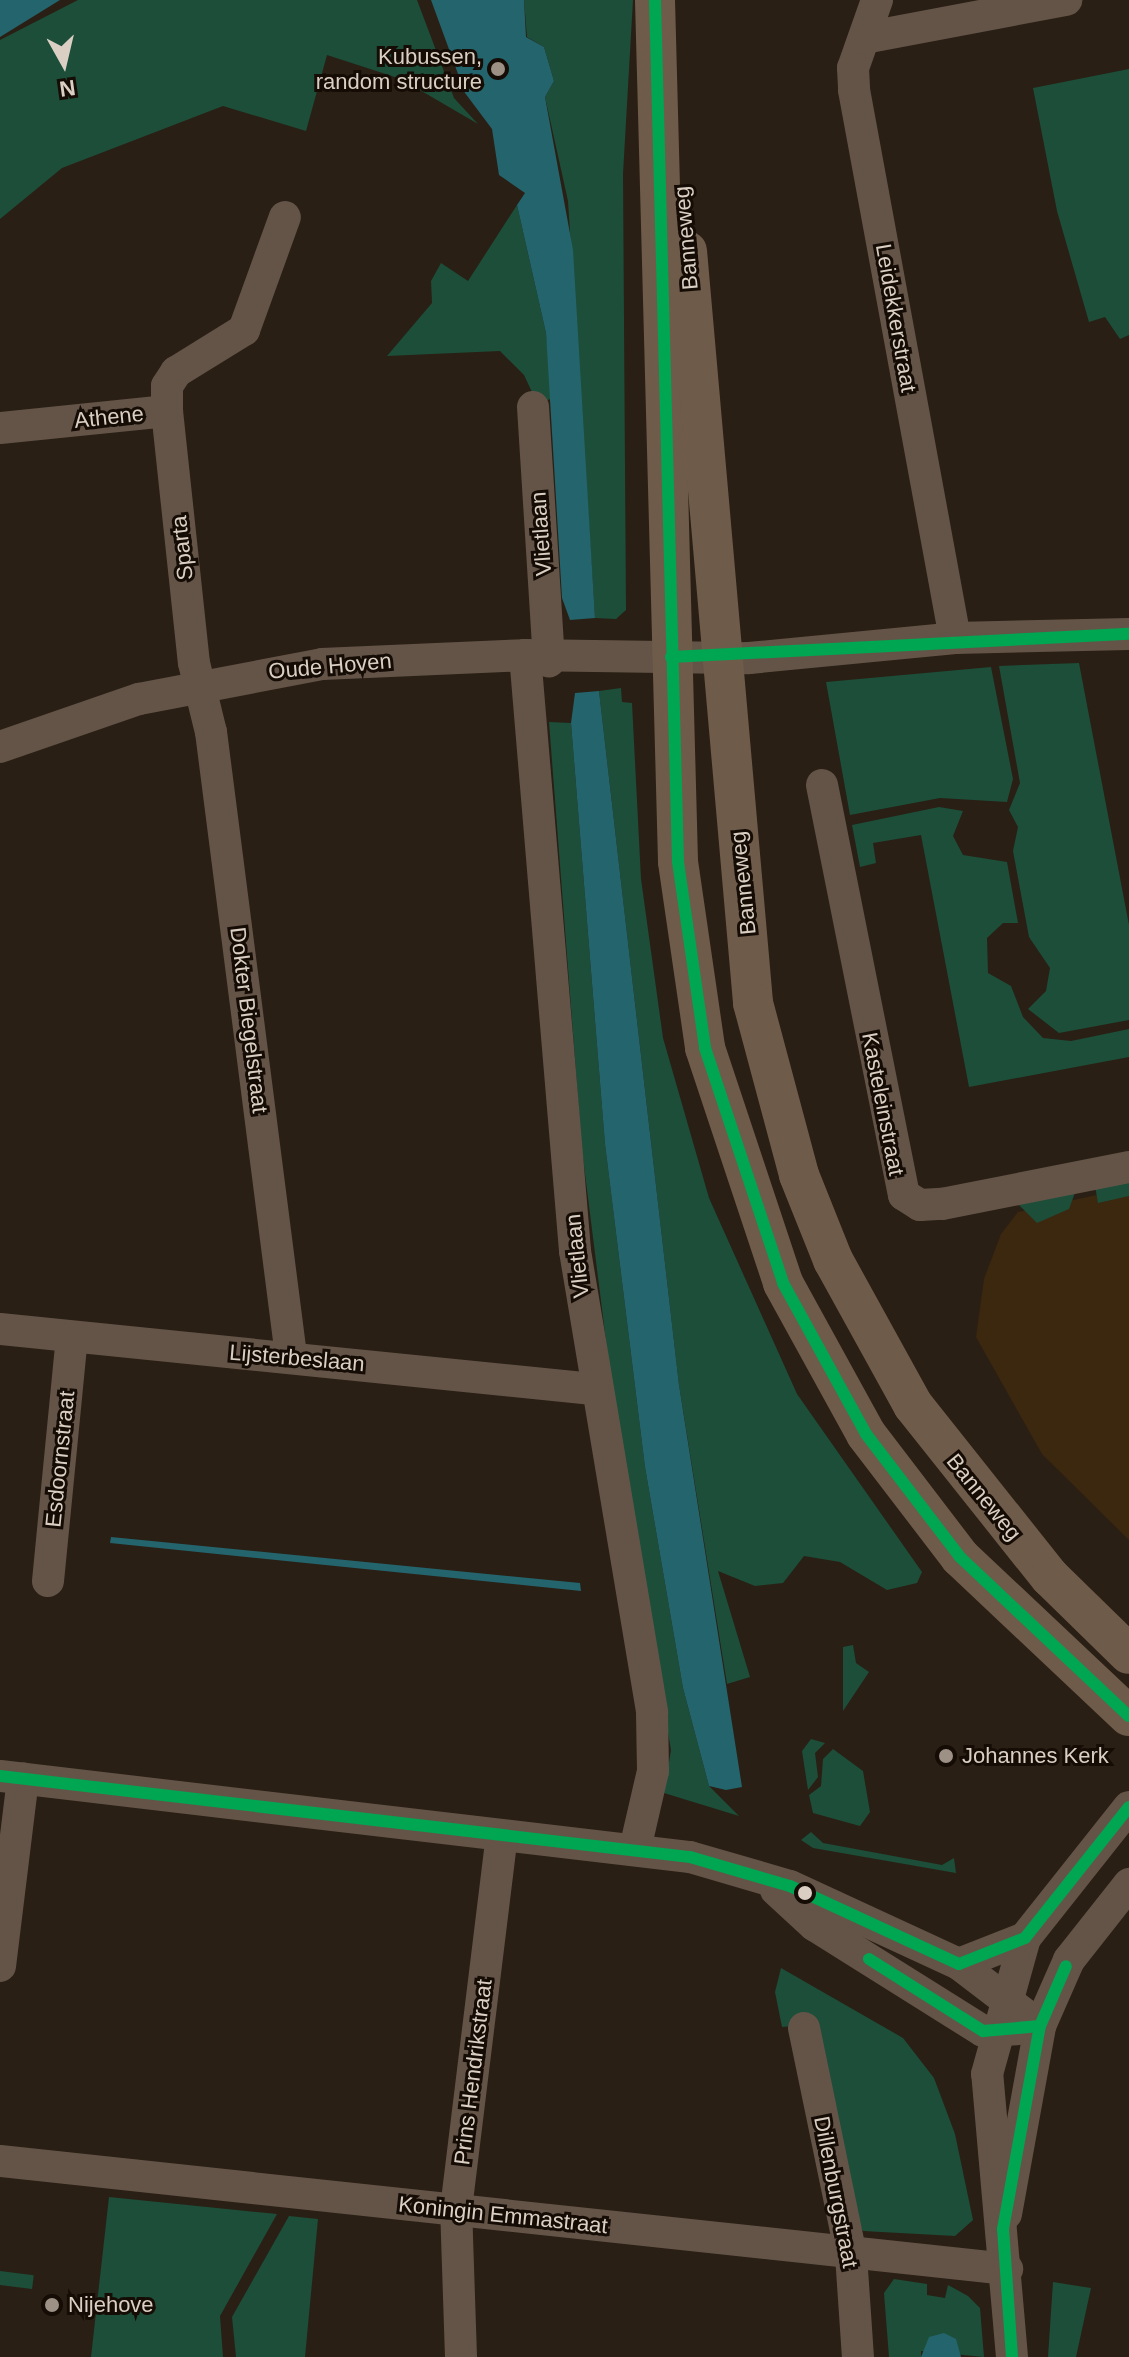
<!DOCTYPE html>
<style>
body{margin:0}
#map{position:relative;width:1129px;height:2357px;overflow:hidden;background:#2a1f14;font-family:Helvetica,sans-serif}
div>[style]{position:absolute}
.built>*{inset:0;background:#3c270f}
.green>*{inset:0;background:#1c4e39;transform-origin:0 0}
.water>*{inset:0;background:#24646d}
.minor>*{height:32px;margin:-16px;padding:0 16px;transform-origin:16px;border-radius:16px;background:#645448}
.major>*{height:40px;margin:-20px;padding:0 20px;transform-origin:20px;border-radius:20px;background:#6f5b4a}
.bus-1>*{height:12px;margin:-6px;padding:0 6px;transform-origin:6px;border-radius:6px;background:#00a651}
.dots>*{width:22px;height:22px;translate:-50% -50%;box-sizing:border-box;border:4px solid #140c05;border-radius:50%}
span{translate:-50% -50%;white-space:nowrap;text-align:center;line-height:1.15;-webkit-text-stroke:6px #140c05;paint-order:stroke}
.poi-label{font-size:22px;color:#dbcfc3}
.right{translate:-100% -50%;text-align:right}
.left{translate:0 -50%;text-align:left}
.street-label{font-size:22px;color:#dbcfc3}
.north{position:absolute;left:24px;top:24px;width:80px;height:80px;-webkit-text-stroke:6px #140c05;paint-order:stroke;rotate:172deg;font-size:22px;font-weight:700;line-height:32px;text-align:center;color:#dbcfc3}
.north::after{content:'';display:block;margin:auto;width:28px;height:36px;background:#dbcfc3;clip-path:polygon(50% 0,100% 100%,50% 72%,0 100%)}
</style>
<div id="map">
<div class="built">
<div style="clip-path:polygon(1129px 1188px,1129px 1540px,1042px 1454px,976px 1337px,984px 1279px,1001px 1234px,1018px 1212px)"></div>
</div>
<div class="green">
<div style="clip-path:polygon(78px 0,417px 0,454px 98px,478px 124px,401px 79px,327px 55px,306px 131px,223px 106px,62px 168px,0 219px,0 40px)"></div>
<div style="clip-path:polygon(524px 0,633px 0,623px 174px,626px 610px,616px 619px,595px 618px,568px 201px,545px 97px,554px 81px,544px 47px,527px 37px)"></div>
<div style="clip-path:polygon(1129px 69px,1129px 335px,1120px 339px,1105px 317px,1089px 322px,1057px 211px,1033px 88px)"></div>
<div style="clip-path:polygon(517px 205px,546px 333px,552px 398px,538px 405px,524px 375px,500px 351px,387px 356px,432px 303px,431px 281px,441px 263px,468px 281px)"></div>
<div style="clip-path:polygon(1079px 663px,1129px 925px,1129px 1020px,1059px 1033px,1028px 1009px,1046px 991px,1050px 968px,1029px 937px,1013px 851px,1018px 827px,1009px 810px,1020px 783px,999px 666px)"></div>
<div style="clip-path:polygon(991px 667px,1013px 779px,1007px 802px,940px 798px,850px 815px,826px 682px)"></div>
<div style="clip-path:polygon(621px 688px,622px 702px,632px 703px,641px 879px,663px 1038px,709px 1198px,797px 1394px,922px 1572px,917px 1583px,887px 1590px,840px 1562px,804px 1556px,783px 1583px,755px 1586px,718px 1571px,750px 1677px,727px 1684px,679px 1385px,599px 691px)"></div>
<div style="clip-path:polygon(549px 722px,571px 723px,605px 1144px,645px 1467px,683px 1688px,709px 1786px,739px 1816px,664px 1793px,671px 1750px,622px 1468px,582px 1150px)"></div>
<div style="clip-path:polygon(939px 807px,963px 811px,953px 836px,963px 855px,1007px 862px,1018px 923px,1003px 923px,987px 938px,988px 973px,1011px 986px,1023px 1017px,1043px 1038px,1071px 1041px,1129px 1029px,1129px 1057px,969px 1087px,921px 835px,873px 843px,876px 863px,860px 867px,852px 825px)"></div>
<div style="clip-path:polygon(1129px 1180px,1129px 1196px,1098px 1203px,1095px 1186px)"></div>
<div style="clip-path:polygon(1076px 1190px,1069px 1209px,1037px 1223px,1019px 1205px)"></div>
<div style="clip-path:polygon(853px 1645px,856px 1663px,869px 1672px,843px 1711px,843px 1647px)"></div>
<div style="clip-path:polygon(811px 1739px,825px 1743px,815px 1753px,818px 1777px,808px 1790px,802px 1751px)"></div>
<div style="clip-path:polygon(833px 1749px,863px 1771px,870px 1812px,860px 1826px,813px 1813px,809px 1795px,821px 1786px,823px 1759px)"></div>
<div style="clip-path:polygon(811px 1832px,823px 1843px,942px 1865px,954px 1858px,956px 1873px,813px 1848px,801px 1840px)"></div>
<div style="clip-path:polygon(781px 1968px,903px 2038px,934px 2078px,955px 2134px,973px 2220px,955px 2236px,863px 2231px,859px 2224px,815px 2024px,782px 2027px,775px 1992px)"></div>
<div style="clip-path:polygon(109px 2197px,277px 2214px,220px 2316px,223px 2357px,91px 2357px)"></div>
<div style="clip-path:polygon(289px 2216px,318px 2219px,305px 2357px,236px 2357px,232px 2317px)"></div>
<div style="left:0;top:2271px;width:34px;height:14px;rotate:7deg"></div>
<div style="clip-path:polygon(894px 2279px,927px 2284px,927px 2295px,945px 2298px,948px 2285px,968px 2296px,980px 2308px,984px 2357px,921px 2351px,921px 2357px,889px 2357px,884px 2293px)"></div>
<div style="clip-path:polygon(1053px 2282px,1091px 2288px,1076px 2357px,1048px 2357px)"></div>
</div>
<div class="water">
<div style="clip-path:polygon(0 0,60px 0,0 37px)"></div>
<div style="clip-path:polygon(431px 0,524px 0,526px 37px,544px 47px,554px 81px,545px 97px,573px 250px,595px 618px,570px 620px,562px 598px,546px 333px,517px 205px,525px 193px,499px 175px,492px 129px,465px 93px)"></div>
<div style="clip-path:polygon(599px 691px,679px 1385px,742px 1787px,726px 1790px,709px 1786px,683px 1688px,645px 1467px,605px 1144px,571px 723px,575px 693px)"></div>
<div style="clip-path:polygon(111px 1537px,580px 1583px,581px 1591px,110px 1543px)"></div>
<div style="clip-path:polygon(944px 2333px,956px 2339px,961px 2357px,921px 2357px,929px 2337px)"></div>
</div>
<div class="minor">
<div style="left:877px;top:0;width:72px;rotate:109.4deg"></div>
<div style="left:853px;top:68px;width:22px;rotate:87deg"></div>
<div style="left:854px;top:90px;width:557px;rotate:79.56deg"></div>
<div style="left:864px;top:38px;width:206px;rotate:-10.7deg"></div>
<div style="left:533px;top:407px;width:255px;rotate:86.4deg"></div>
<div style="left:167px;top:411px;width:253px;rotate:83.9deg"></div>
<div style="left:194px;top:663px;width:71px;rotate:76.2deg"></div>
<div style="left:211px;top:732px;width:629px;rotate:82.69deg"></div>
<div style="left:0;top:428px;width:168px;rotate:-5.8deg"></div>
<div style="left:167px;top:411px;width:25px;rotate:-90deg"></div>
<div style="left:167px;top:386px;width:17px;rotate:-57deg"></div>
<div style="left:176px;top:372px;width:80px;rotate:-31.7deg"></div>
<div style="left:244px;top:330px;width:120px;rotate:-70.1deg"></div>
<div style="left:525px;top:655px;width:598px;rotate:85.2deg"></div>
<div style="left:575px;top:1251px;width:468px;rotate:80.5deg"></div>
<div style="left:652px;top:1713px;width:58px;rotate:89deg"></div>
<div style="left:653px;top:1771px;width:80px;rotate:103deg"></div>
<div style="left:0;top:747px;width:147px;rotate:-19.1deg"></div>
<div style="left:139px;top:699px;width:186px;rotate:-10.8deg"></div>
<div style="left:322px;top:664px;width:203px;rotate:-2.5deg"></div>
<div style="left:525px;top:655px;width:224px;rotate:0.8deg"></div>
<div style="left:749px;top:658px;width:207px;rotate:-5.5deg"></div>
<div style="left:955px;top:638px;width:174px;rotate:-1.3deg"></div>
<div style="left:822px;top:785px;width:418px;rotate:78.7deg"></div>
<div style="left:904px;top:1195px;width:19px;rotate:32deg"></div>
<div style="left:920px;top:1205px;width:22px;rotate:-3deg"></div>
<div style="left:942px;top:1204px;width:191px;rotate:-11.2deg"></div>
<div style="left:0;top:1329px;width:596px;rotate:5.78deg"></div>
<div style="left:48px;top:1581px;width:244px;rotate:-84.4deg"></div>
<div style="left:0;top:1776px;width:695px;rotate:6.7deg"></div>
<div style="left:690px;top:1857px;width:104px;rotate:16.2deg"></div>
<div style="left:790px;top:1886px;width:186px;rotate:24.8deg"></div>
<div style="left:959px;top:1964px;width:102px;rotate:37.4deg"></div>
<div style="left:776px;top:1890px;width:52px;rotate:42.6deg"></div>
<div style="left:814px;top:1925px;width:199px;rotate:32.1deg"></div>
<div style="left:983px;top:2031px;width:34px;rotate:-3deg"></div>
<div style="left:959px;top:1964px;width:71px;rotate:-21.5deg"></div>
<div style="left:1025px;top:1938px;width:167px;rotate:-51.6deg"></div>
<div style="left:0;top:1966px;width:189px;rotate:-83deg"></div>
<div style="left:804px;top:2028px;width:232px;rotate:78.3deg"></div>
<div style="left:851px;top:2255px;width:102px;rotate:86.1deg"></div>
<div style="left:0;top:2161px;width:1013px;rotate:6.12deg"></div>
<div style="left:1006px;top:2214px;width:191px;rotate:-79.7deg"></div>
<div style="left:1040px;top:2026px;width:72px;rotate:-66.3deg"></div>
<div style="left:1069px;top:1960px;width:97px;rotate:-51.7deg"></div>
<div style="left:461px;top:2357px;width:148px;rotate:-91.9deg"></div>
<div style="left:456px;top:2209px;width:376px;rotate:-83deg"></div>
<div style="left:1012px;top:2357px;width:284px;rotate:-95deg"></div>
<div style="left:987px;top:2074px;width:141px;rotate:-74.4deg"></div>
</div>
<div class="major">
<div style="left:655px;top:0;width:862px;rotate:88.47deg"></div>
<div style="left:678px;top:862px;width:188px;rotate:81.7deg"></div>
<div style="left:705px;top:1048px;width:248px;rotate:71.6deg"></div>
<div style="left:783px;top:1283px;width:172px;rotate:61.2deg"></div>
<div style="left:866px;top:1434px;width:155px;rotate:52.6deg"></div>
<div style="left:960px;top:1557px;width:232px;rotate:43.3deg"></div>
<div style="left:687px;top:251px;width:755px;rotate:84.98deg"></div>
<div style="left:753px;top:1003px;width:178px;rotate:75deg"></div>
<div style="left:799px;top:1175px;width:92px;rotate:68.2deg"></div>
<div style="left:833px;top:1260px;width:166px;rotate:61.1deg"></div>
<div style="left:913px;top:1405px;width:220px;rotate:51.5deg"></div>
<div style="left:1050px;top:1577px;width:110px;rotate:44.3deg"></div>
</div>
<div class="bus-1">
<div style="left:655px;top:0;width:862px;rotate:88.47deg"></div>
<div style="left:678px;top:862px;width:188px;rotate:81.7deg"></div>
<div style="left:705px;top:1048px;width:248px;rotate:71.6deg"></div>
<div style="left:783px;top:1283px;width:172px;rotate:61.2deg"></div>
<div style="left:866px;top:1434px;width:155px;rotate:52.6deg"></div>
<div style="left:960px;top:1557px;width:232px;rotate:43.3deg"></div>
<div style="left:671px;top:657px;width:459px;rotate:-2.9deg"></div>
<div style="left:0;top:1776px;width:695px;rotate:6.7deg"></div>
<div style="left:690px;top:1857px;width:104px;rotate:16.2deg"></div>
<div style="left:790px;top:1886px;width:186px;rotate:24.8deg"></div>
<div style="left:959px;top:1964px;width:71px;rotate:-21.5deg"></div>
<div style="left:1025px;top:1938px;width:167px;rotate:-51.6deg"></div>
<div style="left:869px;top:1959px;width:135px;rotate:32.3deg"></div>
<div style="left:983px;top:2031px;width:57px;rotate:-5deg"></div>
<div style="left:1012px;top:2357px;width:128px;rotate:-94deg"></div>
<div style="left:1003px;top:2229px;width:206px;rotate:-79.7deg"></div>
<div style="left:1040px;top:2026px;width:65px;rotate:-66.6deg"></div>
</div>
<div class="dots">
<div style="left:498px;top:69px;background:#9d9186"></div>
<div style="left:946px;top:1756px;background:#9d9186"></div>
<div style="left:805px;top:1893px;background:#dbcfc3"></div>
<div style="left:52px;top:2305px;background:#9d9186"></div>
</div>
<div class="poi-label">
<span class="right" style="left:482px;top:69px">Kubussen,<br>random structure</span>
<span class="left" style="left:962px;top:1756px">Johannes Kerk</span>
<span class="left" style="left:68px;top:2305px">Nijehove</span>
</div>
<div class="street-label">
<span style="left:686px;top:238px;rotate:-95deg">Banneweg</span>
<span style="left:896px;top:318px;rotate:80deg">Leidekkerstraat</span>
<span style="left:109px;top:417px;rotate:-6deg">Athene</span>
<span style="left:541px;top:534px;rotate:-94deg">Vlietlaan</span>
<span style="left:182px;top:548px;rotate:-96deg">Sparta</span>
<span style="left:330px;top:666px;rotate:-5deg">Oude Hoven</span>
<span style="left:743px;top:883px;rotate:-96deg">Banneweg</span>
<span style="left:249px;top:1020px;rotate:83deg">Dokter Biegelstraat</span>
<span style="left:883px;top:1104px;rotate:79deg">Kasteleinstraat</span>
<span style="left:577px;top:1256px;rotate:-96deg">Vlietlaan</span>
<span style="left:297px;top:1358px;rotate:5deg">Lijsterbeslaan</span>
<span style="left:60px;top:1459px;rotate:-84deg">Esdoornstraat</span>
<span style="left:984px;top:1497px;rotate:51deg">Banneweg</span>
<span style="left:473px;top:2072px;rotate:-83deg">Prins Hendrikstraat</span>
<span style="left:836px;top:2192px;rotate:79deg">Dillenburgstraat</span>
<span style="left:503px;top:2215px;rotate:6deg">Koningin Emmastraat</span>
</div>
<div class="north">N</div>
</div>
